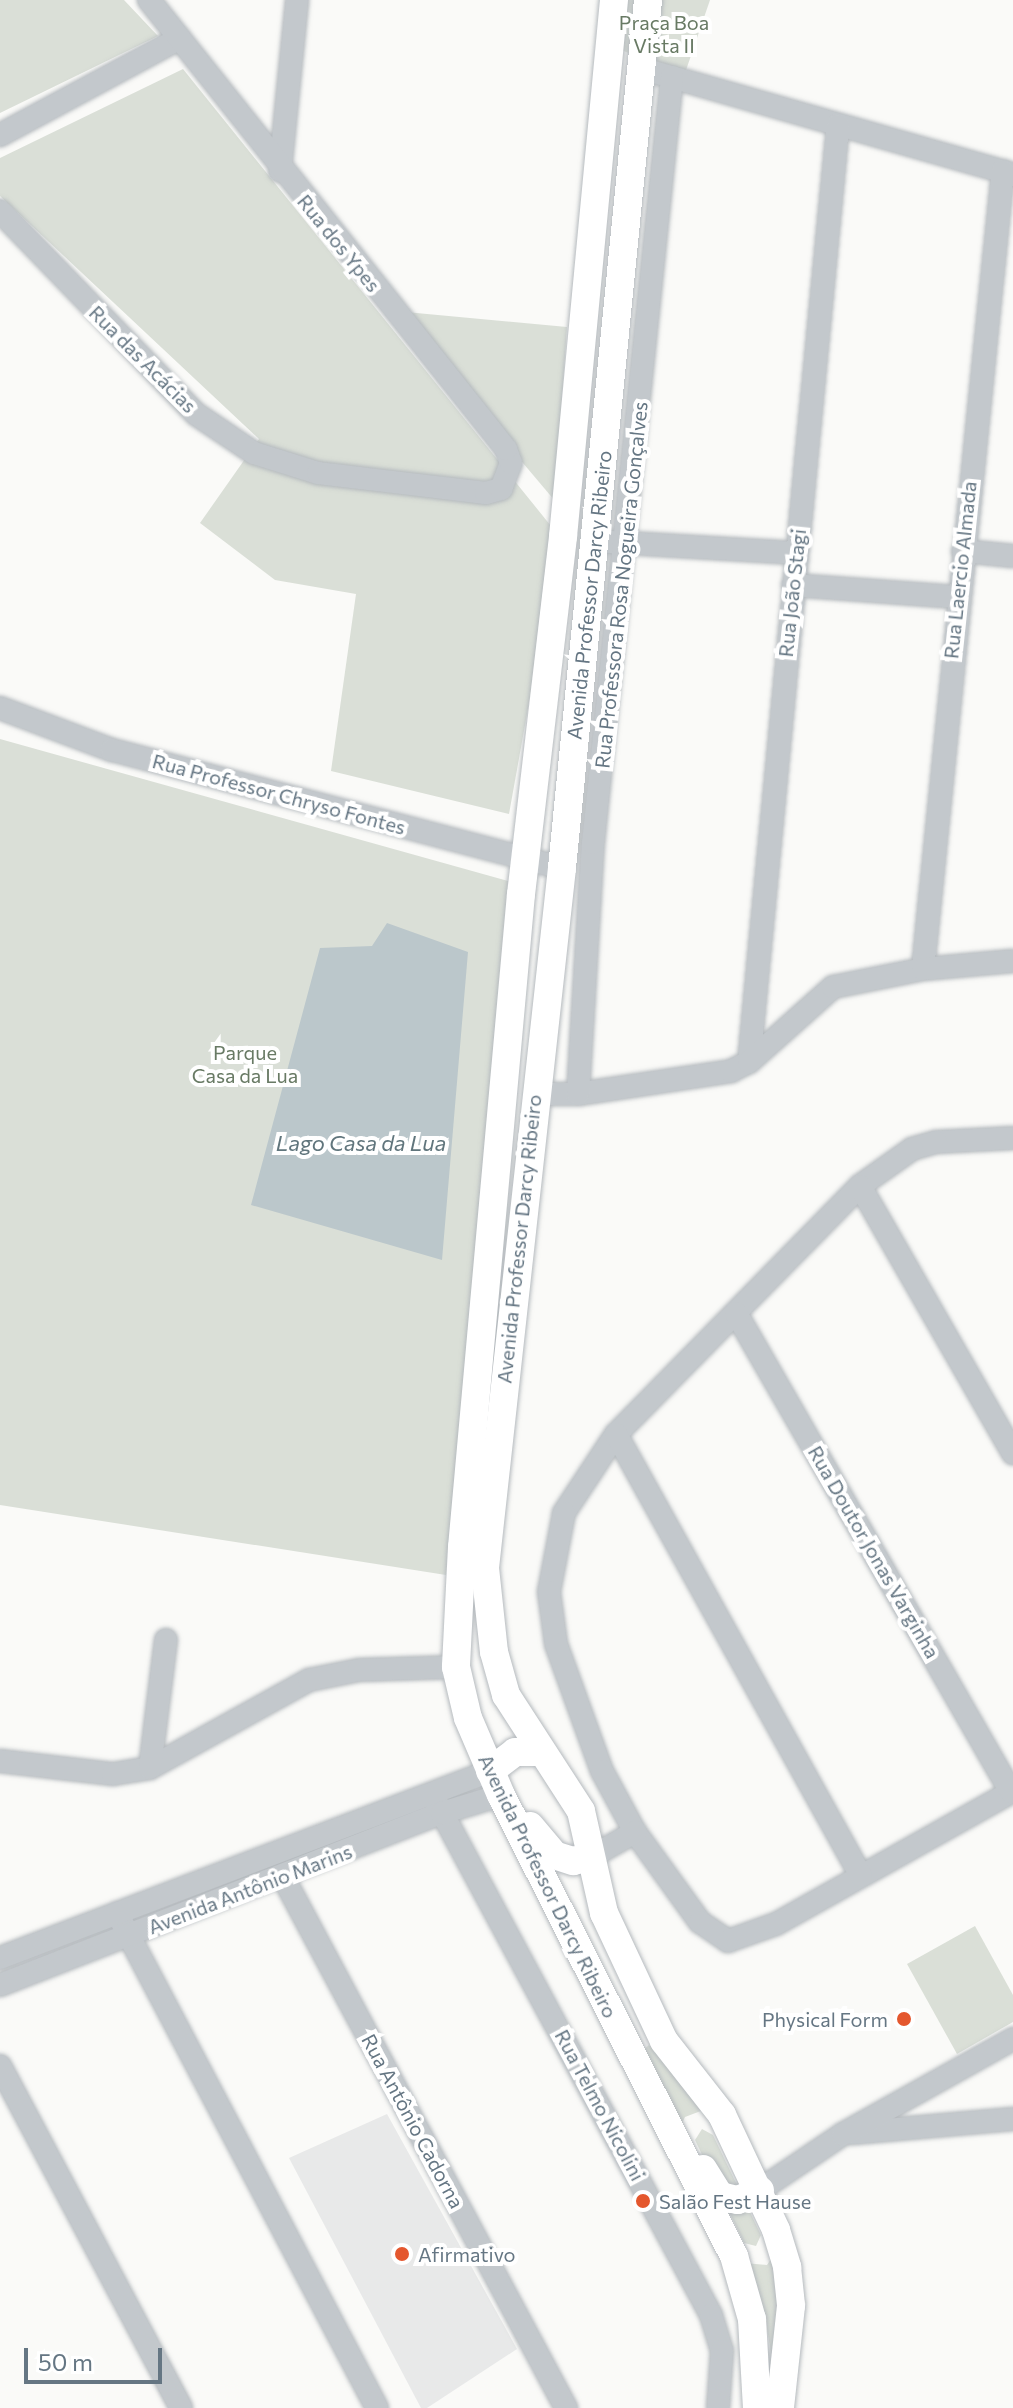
<!DOCTYPE html>
<meta charset="utf-8">
<style>
body{margin:0}
#map{position:relative;width:1013px;height:2408px;overflow:hidden;background:#fafaf8;font-family:Commissioner,sans-serif}
div>[style]{position:absolute}
.built>*{inset:0;background:#e8e9e9}
.green>*{inset:0;background:#dadfd7}
.water>*{inset:0;background:#bbc7cb}
.roads{filter:drop-shadow(0 0 2px #b5babe) drop-shadow(0 0 2px #b5babe)}
.minor>*{height:22px;margin:-11px;padding:0 11px;transform-origin:11px;border-radius:11px;background:#c3c8cc}
.major>*{height:28px;margin:-14px;padding:0 14px;transform-origin:14px;border-radius:14px;background:#fff}
.dots>*{width:22px;height:22px;translate:-50% -50%;box-sizing:border-box;border:4px solid #fff;border-radius:50%}
span{translate:-50% -50%;white-space:nowrap;text-align:center;line-height:1.15;-webkit-text-stroke:8px #fff;paint-order:stroke}
.park-label{font-size:20px;color:#687a64}
.street-label{font-size:20px;color:#657683}
.poi-label{font-size:20px;color:#657683}
.right{translate:-100% -50%;text-align:right}
.left{translate:0 -50%;text-align:left}
.water-label{font-size:22px;color:#60757c;font-style:italic}
.scale{position:absolute;left:24px;top:2348px;width:138px;height:36px;box-sizing:border-box;border:4px solid #657683;border-top:0;padding-left:10px;font-size:24px;line-height:28px;white-space:nowrap;color:#657683;-webkit-text-stroke:6px #fff;paint-order:stroke}
</style>
<div id="map">
<div class="built">
<div style="clip-path:polygon(387px 2114px,517px 2349px,427px 2408px,421px 2408px,289px 2158px)"></div>
</div>
<div class="green">
<div style="clip-path:polygon(0 0,124px 0,158px 36px,0 113px)"></div>
<div style="clip-path:polygon(624px 0,710px 0,684px 76px,619px 49px)"></div>
<div style="clip-path:polygon(183px 69px,559px 536px,509px 814px,331px 771px,356px 594px,275px 580px,200px 523px,259px 439px,0 196px,0 158px)"></div>
<div style="clip-path:polygon(395px 311px,567px 327px,555px 501px)"></div>
<div style="clip-path:polygon(0 739px,508px 881px,446px 1575px,0 1505px)"></div>
<div style="clip-path:polygon(975px 1926px,1013px 1995px,1013px 2022px,957px 2054px,907px 1964px)"></div>
<div style="clip-path:polygon(649px 2045px,700px 2095px,706px 2109px,685px 2117px,679px 2130px,643px 2050px)"></div>
<div style="clip-path:polygon(702px 2129px,713px 2135px,761px 2235px,756px 2246px,744px 2243px,695px 2140px)"></div>
<div style="clip-path:polygon(777px 2250px,782px 2276px,772px 2359px,766px 2322px,744px 2263px,767px 2265px)"></div>
</div>
<div class="water">
<div style="clip-path:polygon(387px 923px,468px 952px,442px 1260px,251px 1205px,320px 948px,372px 946px)"></div>
</div>
<div class="roads">
<div class="minor">
<div style="left:640px;top:68px;width:388px;rotate:15.9deg"></div>
<div style="left:0;top:135px;width:204px;rotate:-28.3deg"></div>
<div style="left:280px;top:171px;width:172px;rotate:-84.3deg"></div>
<div style="left:0;top:211px;width:282px;rotate:46deg"></div>
<div style="left:196px;top:414px;width:70px;rotate:33.9deg"></div>
<div style="left:254px;top:453px;width:67px;rotate:17.4deg"></div>
<div style="left:318px;top:473px;width:169px;rotate:6.8deg"></div>
<div style="left:486px;top:493px;width:16px;rotate:-15deg"></div>
<div style="left:501px;top:489px;width:28px;rotate:-69deg"></div>
<div style="left:511px;top:463px;width:15px;rotate:-110deg"></div>
<div style="left:506px;top:449px;width:574px;rotate:-128.49deg"></div>
<div style="left:594px;top:541px;width:202px;rotate:3.4deg"></div>
<div style="left:963px;top:551px;width:50px;rotate:5.7deg"></div>
<div style="left:793px;top:585px;width:163px;rotate:4.2deg"></div>
<div style="left:0;top:708px;width:120px;rotate:20.6deg"></div>
<div style="left:112px;top:750px;width:465px;rotate:14.7deg"></div>
<div style="left:923px;top:969px;width:802px;rotate:-84.28deg"></div>
<div style="left:749px;top:1062px;width:941px;rotate:-84.57deg"></div>
<div style="left:534px;top:1094px;width:44px"></div>
<div style="left:578px;top:1094px;width:155px;rotate:-8.5deg"></div>
<div style="left:731px;top:1071px;width:20px;rotate:-27deg"></div>
<div style="left:749px;top:1062px;width:113px;rotate:-41.8deg"></div>
<div style="left:833px;top:987px;width:92px;rotate:-11.3deg"></div>
<div style="left:923px;top:969px;width:90px;rotate:-5.1deg"></div>
<div style="left:578px;top:1094px;width:251px;rotate:-86.6deg"></div>
<div style="left:593px;top:843px;width:770px;rotate:-84.11deg"></div>
<div style="left:1013px;top:1138px;width:77px;rotate:177deg"></div>
<div style="left:936px;top:1142px;width:25px;rotate:164deg"></div>
<div style="left:912px;top:1149px;width:64px;rotate:144.6deg"></div>
<div style="left:860px;top:1186px;width:348px;rotate:134.5deg"></div>
<div style="left:616px;top:1434px;width:95px;rotate:123.4deg"></div>
<div style="left:564px;top:1513px;width:80px;rotate:100.8deg"></div>
<div style="left:549px;top:1592px;width:52px;rotate:82.3deg"></div>
<div style="left:556px;top:1644px;width:135px;rotate:70.1deg"></div>
<div style="left:602px;top:1771px;width:69px;rotate:61.6deg"></div>
<div style="left:635px;top:1832px;width:111px;rotate:54.2deg"></div>
<div style="left:700px;top:1922px;width:34px;rotate:34deg"></div>
<div style="left:728px;top:1941px;width:51px;rotate:-19.5deg"></div>
<div style="left:776px;top:1924px;width:272px;rotate:-29.3deg"></div>
<div style="left:860px;top:1186px;width:308px;rotate:60.2deg"></div>
<div style="left:736px;top:1313px;width:552px;rotate:60.14deg"></div>
<div style="left:616px;top:1434px;width:505px;rotate:61deg"></div>
<div style="left:0;top:1761px;width:114px;rotate:6.6deg"></div>
<div style="left:113px;top:1774px;width:37px;rotate:-9deg"></div>
<div style="left:150px;top:1768px;width:182px;rotate:-29deg"></div>
<div style="left:309px;top:1680px;width:51px;rotate:-11.3deg"></div>
<div style="left:359px;top:1670px;width:97px;rotate:-1.8deg"></div>
<div style="left:150px;top:1768px;width:129px;rotate:-82.9deg"></div>
<div style="left:432px;top:1794px;width:591px;rotate:61.83deg"></div>
<div style="left:711px;top:2315px;width:38px;rotate:73deg"></div>
<div style="left:722px;top:2351px;width:57px;rotate:94deg"></div>
<div style="left:591px;top:1857px;width:51px;rotate:-29.6deg"></div>
<div style="left:283px;top:1877px;width:602px;rotate:61.94deg"></div>
<div style="left:117px;top:1913px;width:559px;rotate:62.29deg"></div>
<div style="left:0;top:1958px;width:524px;rotate:-20.89deg"></div>
<div style="left:0;top:1985px;width:474px;rotate:-21.3deg"></div>
<div style="left:442px;top:1813px;width:62px;rotate:-17deg"></div>
<div style="left:0;top:2066px;width:387px;rotate:62.1deg"></div>
<div style="left:852px;top:2133px;width:162px;rotate:-5deg"></div>
<div style="left:760px;top:2190px;width:100px;rotate:-34deg"></div>
<div style="left:843px;top:2134px;width:195px;rotate:-29.2deg"></div>
</div>
<div class="major">
<div style="left:614px;top:0;width:539px;rotate:95.43deg"></div>
<div style="left:563px;top:537px;width:359px;rotate:96.7deg"></div>
<div style="left:521px;top:894px;width:656px;rotate:95.16deg"></div>
<div style="left:462px;top:1547px;width:120px;rotate:92.9deg"></div>
<div style="left:456px;top:1667px;width:52px;rotate:76.8deg"></div>
<div style="left:468px;top:1718px;width:84px;rotate:66.8deg"></div>
<div style="left:501px;top:1795px;width:517px;rotate:63.19deg"></div>
<div style="left:734px;top:2256px;width:66px;rotate:74.1deg"></div>
<div style="left:752px;top:2319px;width:89px;rotate:86.8deg"></div>
<div style="left:648px;top:0;width:872px;rotate:95.66deg"></div>
<div style="left:562px;top:868px;width:704px;rotate:96.28deg"></div>
<div style="left:485px;top:1568px;width:84px;rotate:83.9deg"></div>
<div style="left:494px;top:1652px;width:45px;rotate:74.4deg"></div>
<div style="left:506px;top:1695px;width:138px;rotate:57.1deg"></div>
<div style="left:581px;top:1811px;width:105px;rotate:77.3deg"></div>
<div style="left:604px;top:1913px;width:141px;rotate:64.9deg"></div>
<div style="left:664px;top:2041px;width:94px;rotate:51.9deg"></div>
<div style="left:722px;top:2115px;width:127px;rotate:64.8deg"></div>
<div style="left:776px;top:2230px;width:39px;rotate:73deg"></div>
<div style="left:787px;top:2267px;width:39px;rotate:84deg"></div>
<div style="left:791px;top:2306px;width:103px;rotate:96.2deg"></div>
<div style="left:490px;top:1771px;width:31px;rotate:-37deg"></div>
<div style="left:515px;top:1752px;width:23px"></div>
<div style="left:530px;top:1826px;width:38px;rotate:50deg"></div>
<div style="left:554px;top:1855px;width:20px;rotate:18deg"></div>
<div style="left:573px;top:1861px;width:18px;rotate:-13deg"></div>
<div style="left:703px;top:2169px;width:32px;rotate:58deg"></div>
<div style="left:720px;top:2196px;width:18px;rotate:13deg"></div>
<div style="left:738px;top:2200px;width:24px;rotate:-24deg"></div>
</div>
</div>
<div class="dots">
<div style="left:904px;top:2019px;background:#e4572e"></div>
<div style="left:643px;top:2201px;background:#e4572e"></div>
<div style="left:402px;top:2254px;background:#e4572e"></div>
</div>
<div class="park-label">
<span style="left:664px;top:34px">Praça Boa<br>Vista II</span>
<span style="left:245px;top:1064px">Parque<br>Casa da Lua</span>
</div>
<div class="street-label">
<span style="left:339px;top:243px;rotate:51deg">Rua dos Ypes</span>
<span style="left:143px;top:359px;rotate:45deg">Rua das Acácias</span>
<span style="left:960px;top:570px;rotate:-84deg">Rua Laercio Almada</span>
<span style="left:621px;top:585px;rotate:-84deg">Rua Professora Rosa Nogueira Gonçalves</span>
<span style="left:792px;top:593px;rotate:-84deg">Rua João Stagi</span>
<span style="left:589px;top:595px;rotate:-84deg">Avenida Professor Darcy Ribeiro</span>
<span style="left:279px;top:794px;rotate:15deg">Rua Professor Chryso Fontes</span>
<span style="left:519px;top:1239px;rotate:-84deg">Avenida Professor Darcy Ribeiro</span>
<span style="left:874px;top:1552px;rotate:60deg">Rua Doutor Jonas Varginha</span>
<span style="left:548px;top:1886px;rotate:64deg">Avenida Professor Darcy Ribeiro</span>
<span style="left:250px;top:1889px;rotate:-21deg">Avenida Antônio Marins</span>
<span style="left:600px;top:2105px;rotate:62deg">Rua Telmo Nicolini</span>
<span style="left:413px;top:2121px;rotate:62deg">Rua Antônio Cadorna</span>
</div>
<div class="poi-label">
<span class="right" style="left:888px;top:2019px">Physical Form</span>
<span class="left" style="left:659px;top:2201px">Salão Fest Hause</span>
<span class="left" style="left:418px;top:2254px">Afirmativo</span>
</div>
<div class="water-label">
<span style="left:361px;top:1143px">Lago Casa da Lua</span>
</div>
<div class="scale">50 m</div>
</div>
